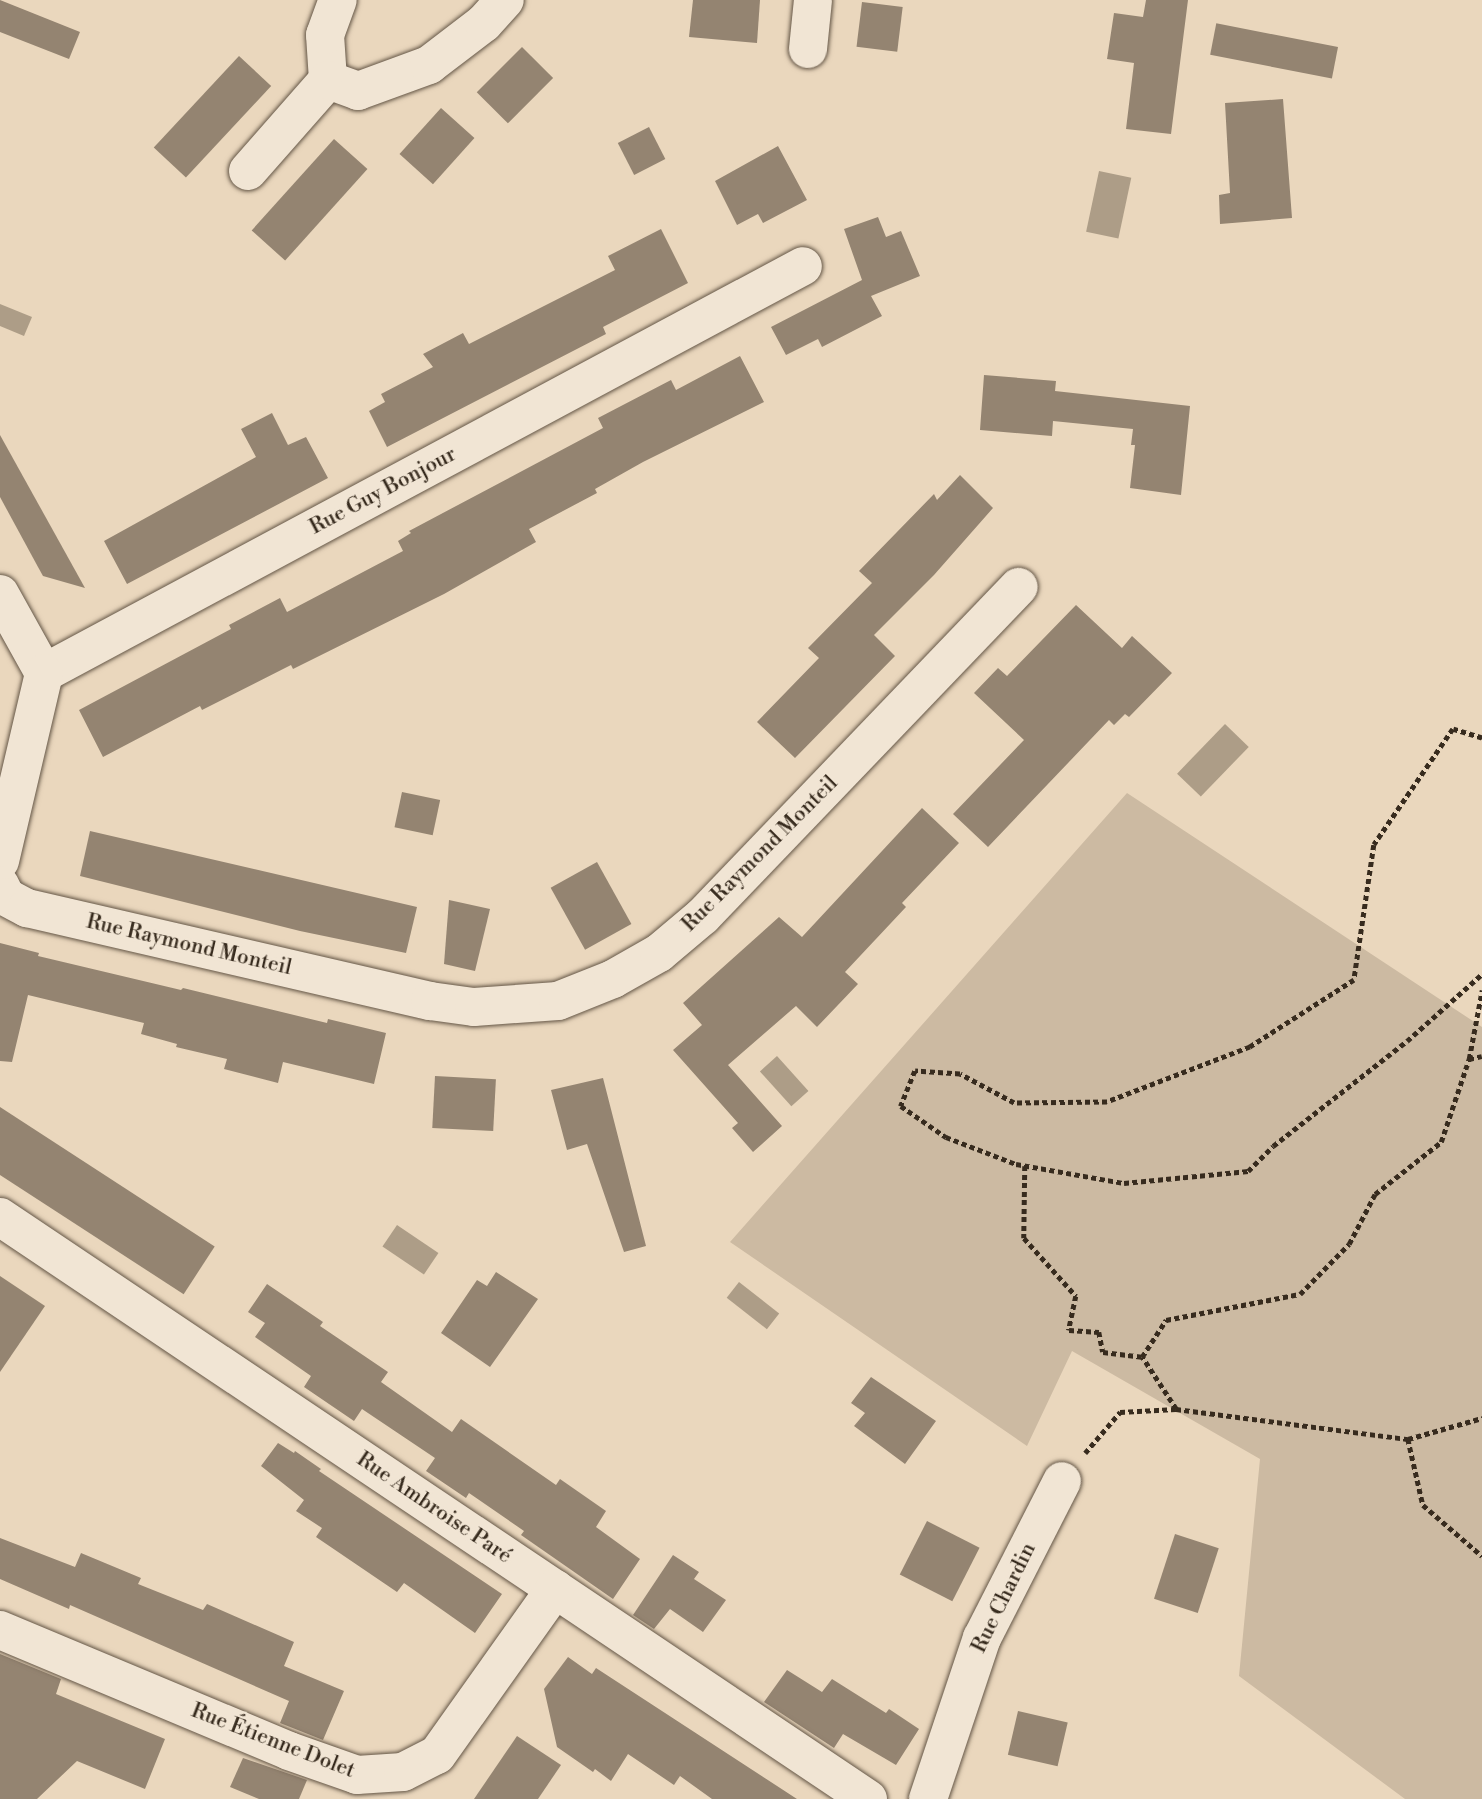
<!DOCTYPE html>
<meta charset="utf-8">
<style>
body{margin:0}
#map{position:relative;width:1482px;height:1799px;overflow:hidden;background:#ead7bd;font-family:"Libre Bodoni",serif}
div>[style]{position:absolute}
.green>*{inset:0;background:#ccbaa2}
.water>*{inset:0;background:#ad9d87;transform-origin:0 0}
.building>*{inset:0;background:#948471;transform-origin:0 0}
.path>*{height:4.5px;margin-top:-2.25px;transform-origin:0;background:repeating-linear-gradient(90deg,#372b1e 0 5px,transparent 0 8.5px)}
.roads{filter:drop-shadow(0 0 2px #645646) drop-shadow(0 0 2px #645646)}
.street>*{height:38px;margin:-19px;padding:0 19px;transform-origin:19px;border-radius:19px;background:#f1e5d4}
span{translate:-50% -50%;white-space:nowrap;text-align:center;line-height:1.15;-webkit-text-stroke:5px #f1e5d4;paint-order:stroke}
.street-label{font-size:21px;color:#372b1e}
</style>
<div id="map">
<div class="green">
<div style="clip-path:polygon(1127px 793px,1482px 1027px,1482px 1799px,1405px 1799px,1239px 1676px,1260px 1459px,1072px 1351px,1027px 1446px,730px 1242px)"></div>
</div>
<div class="water">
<div style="left:1099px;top:171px;width:33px;height:62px;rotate:12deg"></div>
<div style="clip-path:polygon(0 304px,32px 317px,24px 336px,0 326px)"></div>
<div style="left:1225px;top:724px;width:33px;height:69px;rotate:44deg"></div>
<div style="left:777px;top:1056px;width:47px;height:23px;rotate:48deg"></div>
<div style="left:397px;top:1225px;width:50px;height:26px;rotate:34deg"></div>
<div style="left:739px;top:1282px;width:51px;height:20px;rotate:38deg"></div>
</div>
<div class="building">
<div style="clip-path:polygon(0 0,80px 32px,69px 59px,0 32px)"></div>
<div style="clip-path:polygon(693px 0,760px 0,757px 43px,689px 37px)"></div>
<div style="clip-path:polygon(1146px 0,1188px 0,1171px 134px,1126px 129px,1134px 63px,1107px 59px,1114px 13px,1143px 17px)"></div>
<div style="left:862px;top:2px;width:41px;height:45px;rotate:7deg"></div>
<div style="left:522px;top:47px;width:44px;height:64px;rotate:45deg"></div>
<div style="left:1338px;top:47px;width:32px;height:124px;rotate:101deg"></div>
<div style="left:239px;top:56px;width:44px;height:125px;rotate:43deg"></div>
<div style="clip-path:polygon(1283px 99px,1292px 218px,1220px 224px,1219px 195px,1230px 193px,1225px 103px)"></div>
<div style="left:441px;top:108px;width:45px;height:62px;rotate:42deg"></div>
<div style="left:649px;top:127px;width:36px;height:35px;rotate:63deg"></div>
<div style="left:334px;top:139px;width:45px;height:123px;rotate:42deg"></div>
<div style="clip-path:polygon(778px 146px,807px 200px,763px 223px,758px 214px,737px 225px,715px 181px)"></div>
<div style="clip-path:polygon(878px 217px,886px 237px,901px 231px,920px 276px,871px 296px,882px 316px,822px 347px,818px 339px,786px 355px,771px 327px,862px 280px,844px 229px)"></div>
<div style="clip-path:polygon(661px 229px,688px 283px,603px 327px,606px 334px,387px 447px,369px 411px,385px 402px,381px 394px,433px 367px,423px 354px,463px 333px,469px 344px,615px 270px,608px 256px)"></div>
<div style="clip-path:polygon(740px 356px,764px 402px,643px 462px,595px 489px,597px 493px,529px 529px,536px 542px,444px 594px,293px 669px,291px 665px,202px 710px,200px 706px,103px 757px,79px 710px,231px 629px,229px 625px,280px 598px,287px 612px,403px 551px,398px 541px,411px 533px,409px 531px,603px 428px,598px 418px,671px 380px,676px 390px)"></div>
<div style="clip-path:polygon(984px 375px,1056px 381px,1055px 391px,1190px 406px,1181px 495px,1130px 488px,1135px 445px,1131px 445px,1133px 429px,1053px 421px,1052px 436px,980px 430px)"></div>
<div style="clip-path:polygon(272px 413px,288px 445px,306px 437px,328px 478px,127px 584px,104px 541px,256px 457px,241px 429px)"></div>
<div style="clip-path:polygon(0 435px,85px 588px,43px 576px,38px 567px,0 497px)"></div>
<div style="clip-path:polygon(960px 475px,993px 508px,934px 575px,874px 635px,895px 656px,795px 758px,757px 722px,819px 658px,808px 648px,872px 583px,859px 571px,934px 494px,937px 500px)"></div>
<div style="clip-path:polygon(1076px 605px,1122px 648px,1132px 636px,1172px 673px,1129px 717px,1125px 714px,1114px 725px,1109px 720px,988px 847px,953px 814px,1024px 740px,974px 693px,998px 668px,1007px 676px)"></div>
<div style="left:402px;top:792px;width:39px;height:36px;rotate:12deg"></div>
<div style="clip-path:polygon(922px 808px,959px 843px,902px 903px,906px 907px,845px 972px,858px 984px,817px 1027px,796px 1006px,728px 1065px,782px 1126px,753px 1152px,732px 1128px,738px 1123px,673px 1050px,702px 1025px,683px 1003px,779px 917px,802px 937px)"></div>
<div style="clip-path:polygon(90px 831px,417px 907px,406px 953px,300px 931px,80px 876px)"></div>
<div style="left:597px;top:862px;width:71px;height:53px;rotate:61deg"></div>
<div style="clip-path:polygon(449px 900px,490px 909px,475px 971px,444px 964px)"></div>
<div style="clip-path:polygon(0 943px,39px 953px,38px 956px,181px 990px,183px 988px,327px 1023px,328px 1019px,386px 1033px,374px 1084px,283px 1062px,278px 1083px,224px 1069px,227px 1059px,176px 1047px,177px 1044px,141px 1034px,144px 1023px,28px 995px,12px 1062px,0 1061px)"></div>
<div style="left:435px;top:1076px;width:61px;height:52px;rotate:3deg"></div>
<div style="clip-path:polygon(603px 1078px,646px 1246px,624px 1252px,587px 1144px,567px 1150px,551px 1090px)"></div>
<div style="left:0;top:1107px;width:256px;height:57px;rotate:33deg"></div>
<div style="clip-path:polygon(496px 1272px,538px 1299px,490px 1367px,441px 1333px,477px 1280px,487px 1286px)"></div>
<div style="clip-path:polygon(0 1276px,45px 1306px,0 1372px)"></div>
<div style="clip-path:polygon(267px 1284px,323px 1322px,320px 1326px,388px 1372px,381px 1382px,452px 1432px,461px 1419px,556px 1485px,560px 1479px,606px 1511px,596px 1527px,640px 1559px,613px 1599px,521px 1535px,524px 1531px,469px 1493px,466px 1498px,426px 1471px,435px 1458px,362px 1409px,354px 1421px,304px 1387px,311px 1376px,255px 1337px,265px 1323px,248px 1312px)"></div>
<div style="clip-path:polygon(871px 1377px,936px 1421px,905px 1464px,854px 1426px,865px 1413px,851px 1403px)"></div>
<div style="clip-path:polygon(278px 1443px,294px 1453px,295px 1451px,321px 1469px,319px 1471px,502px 1594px,475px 1633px,404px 1583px,397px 1592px,316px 1537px,322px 1528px,296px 1511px,304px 1500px,261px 1466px)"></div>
<div style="left:927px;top:1521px;width:59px;height:60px;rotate:27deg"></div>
<div style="left:1175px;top:1534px;width:46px;height:68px;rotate:18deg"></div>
<div style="clip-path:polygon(0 1538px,75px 1567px,81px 1553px,141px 1578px,138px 1584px,203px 1610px,207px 1604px,294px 1642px,284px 1666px,344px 1691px,323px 1740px,280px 1723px,289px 1701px,70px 1605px,69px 1609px,0 1579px)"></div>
<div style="clip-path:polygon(673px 1555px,699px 1572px,694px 1579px,726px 1600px,703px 1632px,670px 1609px,654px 1629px,633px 1615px)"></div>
<div style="clip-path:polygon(0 1654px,61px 1679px,56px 1694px,165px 1739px,145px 1789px,77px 1761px,37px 1799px,0 1799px)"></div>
<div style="clip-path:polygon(568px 1657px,592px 1674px,596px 1668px,797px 1799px,712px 1799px,680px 1776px,674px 1785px,628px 1754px,611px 1781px,595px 1769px,593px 1772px,557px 1747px,544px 1689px)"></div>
<div style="clip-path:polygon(787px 1670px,822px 1692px,832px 1679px,886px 1713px,889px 1709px,919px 1729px,896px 1765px,843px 1734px,834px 1748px,764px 1702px)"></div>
<div style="left:1018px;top:1711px;width:51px;height:45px;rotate:13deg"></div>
<div style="clip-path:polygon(517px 1736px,561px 1765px,538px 1799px,474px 1799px)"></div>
<div style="clip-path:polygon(243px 1758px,307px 1780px,299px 1799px,259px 1799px,230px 1787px)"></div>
</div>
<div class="path">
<div style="left:1482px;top:738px;width:30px;rotate:-163deg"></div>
<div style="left:1453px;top:729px;width:140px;rotate:124.3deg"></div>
<div style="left:1374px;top:845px;width:136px;rotate:98.4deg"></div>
<div style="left:1354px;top:980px;width:124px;rotate:147.2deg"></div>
<div style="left:1250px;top:1047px;width:153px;rotate:159deg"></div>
<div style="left:1107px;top:1102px;width:93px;rotate:179.4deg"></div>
<div style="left:1014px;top:1103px;width:61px;rotate:-151.8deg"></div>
<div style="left:960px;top:1074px;width:45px;rotate:-176.2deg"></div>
<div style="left:915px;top:1071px;width:38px;rotate:112deg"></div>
<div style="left:901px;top:1106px;width:55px;rotate:34.6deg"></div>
<div style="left:946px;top:1137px;width:75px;rotate:21.1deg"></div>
<div style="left:1016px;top:1164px;width:110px;rotate:10deg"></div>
<div style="left:1124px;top:1183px;width:125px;rotate:-5.5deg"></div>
<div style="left:1248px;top:1171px;width:35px;rotate:-45deg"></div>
<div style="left:1273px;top:1146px;width:170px;rotate:-38.1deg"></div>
<div style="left:1407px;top:1041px;width:101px;rotate:-41.8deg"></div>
<div style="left:1469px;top:1059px;width:13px;rotate:-13deg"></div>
<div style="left:1025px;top:1166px;width:72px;rotate:90.8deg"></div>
<div style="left:1024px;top:1238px;width:78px;rotate:48.1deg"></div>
<div style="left:1076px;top:1296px;width:35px;rotate:102deg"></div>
<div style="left:1069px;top:1330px;width:30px;rotate:4deg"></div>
<div style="left:1099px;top:1332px;width:20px;rotate:79deg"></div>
<div style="left:1103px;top:1352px;width:39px;rotate:7deg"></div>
<div style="left:1176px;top:1409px;width:62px;rotate:-123.2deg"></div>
<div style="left:1142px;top:1357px;width:44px;rotate:-57deg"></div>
<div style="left:1166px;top:1320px;width:136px;rotate:-11deg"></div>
<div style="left:1300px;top:1294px;width:70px;rotate:-45.6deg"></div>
<div style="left:1349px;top:1244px;width:56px;rotate:-62.5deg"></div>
<div style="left:1375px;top:1194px;width:84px;rotate:-38.2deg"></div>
<div style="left:1441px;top:1142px;width:88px;rotate:-71.4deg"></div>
<div style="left:1469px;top:1059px;width:70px;rotate:-79.3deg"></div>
<div style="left:1408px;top:1439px;width:68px;rotate:77.2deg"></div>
<div style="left:1423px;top:1505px;width:78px;rotate:40.8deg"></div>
<div style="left:1085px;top:1453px;width:54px;rotate:-49.5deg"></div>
<div style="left:1120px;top:1412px;width:56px;rotate:-3.1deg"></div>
<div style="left:1176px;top:1409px;width:234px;rotate:7.4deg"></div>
<div style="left:1408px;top:1439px;width:77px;rotate:-15.8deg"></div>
</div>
<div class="roads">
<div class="street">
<div style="left:808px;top:49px;width:49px;rotate:-84.2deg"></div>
<div style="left:328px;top:80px;width:45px;rotate:-93.8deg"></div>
<div style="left:325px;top:35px;width:37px;rotate:-70deg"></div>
<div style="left:248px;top:171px;width:121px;rotate:-48.7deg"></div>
<div style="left:328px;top:80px;width:32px;rotate:20deg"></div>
<div style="left:358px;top:91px;width:76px;rotate:-20.1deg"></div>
<div style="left:429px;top:65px;width:69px;rotate:-37.4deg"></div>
<div style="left:484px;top:23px;width:31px;rotate:-48deg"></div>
<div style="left:0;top:594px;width:90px;rotate:60.9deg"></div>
<div style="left:44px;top:673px;width:861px;rotate:-28.2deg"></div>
<div style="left:0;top:861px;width:193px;rotate:-76.8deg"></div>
<div style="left:0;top:885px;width:13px;rotate:63deg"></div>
<div style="left:6px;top:897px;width:24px;rotate:28deg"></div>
<div style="left:27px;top:908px;width:414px;rotate:13deg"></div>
<div style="left:430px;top:1001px;width:44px;rotate:7.8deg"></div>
<div style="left:474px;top:1007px;width:84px;rotate:-4.1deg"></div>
<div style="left:558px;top:1001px;width:59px;rotate:-21.8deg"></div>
<div style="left:613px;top:979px;width:53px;rotate:-29.5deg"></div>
<div style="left:659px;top:953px;width:57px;rotate:-40.1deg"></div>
<div style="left:703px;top:916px;width:456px;rotate:-46.2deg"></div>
<div style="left:0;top:1217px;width:1045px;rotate:33.84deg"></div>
<div style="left:0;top:1630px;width:313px;rotate:22.7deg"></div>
<div style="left:289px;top:1751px;width:72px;rotate:19.4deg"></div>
<div style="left:357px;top:1775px;width:46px;rotate:-3.7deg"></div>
<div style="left:403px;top:1772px;width:38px;rotate:-27deg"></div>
<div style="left:437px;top:1755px;width:204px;rotate:-54.6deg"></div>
<div style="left:928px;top:1799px;width:170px;rotate:-71.5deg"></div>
<div style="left:982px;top:1638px;width:176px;rotate:-63deg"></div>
</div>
</div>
<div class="street-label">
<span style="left:383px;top:491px;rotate:-28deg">Rue Guy Bonjour</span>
<span style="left:760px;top:854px;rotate:-45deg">Rue Raymond Monteil</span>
<span style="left:189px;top:945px;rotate:13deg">Rue Raymond Monteil</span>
<span style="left:434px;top:1508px;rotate:34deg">Rue Ambroise Paré</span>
<span style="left:1004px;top:1598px;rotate:-64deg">Rue Chardin</span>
<span style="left:273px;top:1741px;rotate:21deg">Rue Étienne Dolet</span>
</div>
</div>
